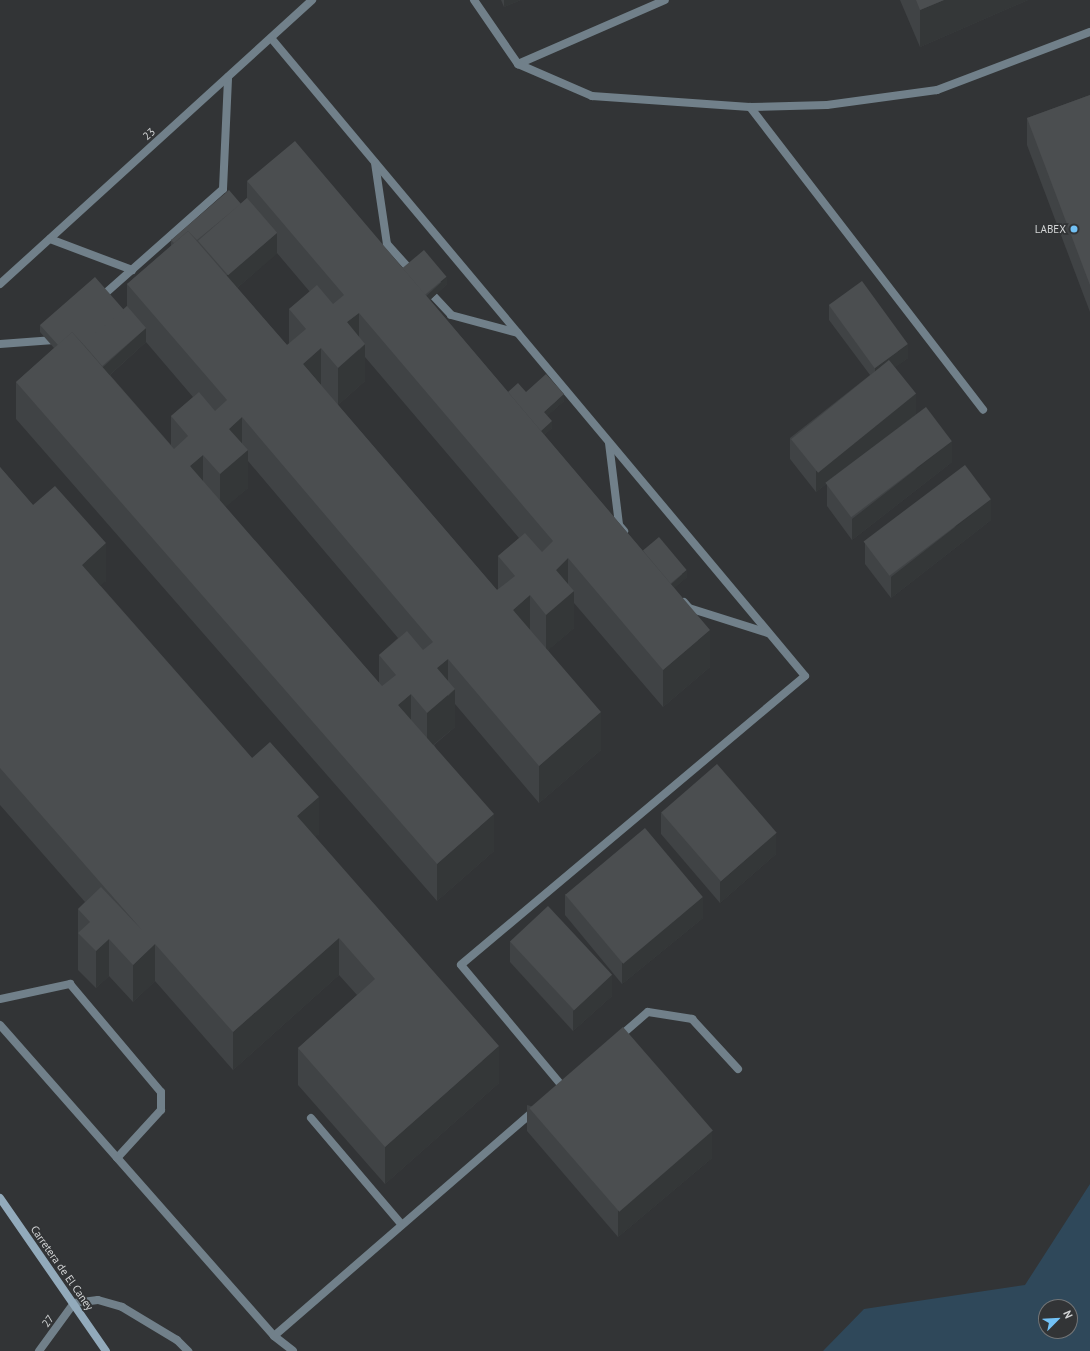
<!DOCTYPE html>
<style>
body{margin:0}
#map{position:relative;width:1090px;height:1351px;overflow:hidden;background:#323436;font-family:"PT Sans",sans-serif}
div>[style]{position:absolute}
.green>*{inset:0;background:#2f485a}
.lane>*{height:8px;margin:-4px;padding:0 4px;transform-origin:4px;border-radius:4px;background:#71808a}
.street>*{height:8px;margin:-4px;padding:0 4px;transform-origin:4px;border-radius:4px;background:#71808a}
.secondary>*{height:8px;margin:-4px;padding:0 4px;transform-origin:4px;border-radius:4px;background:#92aabb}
.wall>*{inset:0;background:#404345}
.shaded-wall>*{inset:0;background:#343738}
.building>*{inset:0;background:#4b4e50;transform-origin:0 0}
.dots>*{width:11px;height:11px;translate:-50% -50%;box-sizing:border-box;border:2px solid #323436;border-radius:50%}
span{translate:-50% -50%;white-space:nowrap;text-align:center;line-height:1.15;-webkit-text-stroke:3.5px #323436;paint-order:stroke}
.street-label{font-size:11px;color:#d2d4d5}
.poi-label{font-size:11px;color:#d2d4d5}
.right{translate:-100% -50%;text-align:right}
.north{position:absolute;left:1038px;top:1299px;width:40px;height:40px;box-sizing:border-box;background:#323436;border:1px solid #727476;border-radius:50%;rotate:66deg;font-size:11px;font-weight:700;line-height:16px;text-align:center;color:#d2d4d5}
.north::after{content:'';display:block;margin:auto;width:14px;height:18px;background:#72c1f5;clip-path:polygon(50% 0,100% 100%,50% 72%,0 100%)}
</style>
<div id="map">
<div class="green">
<div style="clip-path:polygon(evenodd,1090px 1184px,1090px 1351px,823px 1351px,864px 1309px,1025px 1285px,1090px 1184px,1046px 1307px,1070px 1307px,1070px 1331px,1046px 1331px,1046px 1307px)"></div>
</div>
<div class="lane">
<div style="left:271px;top:38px;width:832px;rotate:50.07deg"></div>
<div style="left:805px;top:676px;width:449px;rotate:140deg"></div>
<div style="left:461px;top:965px;width:158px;rotate:50.1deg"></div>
<div style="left:518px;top:64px;width:160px;rotate:-23.5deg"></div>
<div style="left:750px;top:107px;width:382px;rotate:52.4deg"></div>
<div style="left:375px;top:163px;width:82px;rotate:81.6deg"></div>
<div style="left:387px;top:244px;width:40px;rotate:48deg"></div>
<div style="left:50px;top:239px;width:88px;rotate:20.7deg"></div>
<div style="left:427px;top:289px;width:35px;rotate:47deg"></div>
<div style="left:451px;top:315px;width:69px;rotate:15deg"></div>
<div style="left:100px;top:298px;width:164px;rotate:-41.5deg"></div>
<div style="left:223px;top:189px;width:112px;rotate:-87.4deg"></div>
<div style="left:0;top:344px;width:54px;rotate:-4.2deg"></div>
<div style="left:54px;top:340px;width:5px;rotate:-37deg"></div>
<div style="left:609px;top:443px;width:83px;rotate:83deg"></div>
<div style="left:619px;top:525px;width:8px;rotate:50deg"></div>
<div style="left:684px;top:602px;width:8px;rotate:50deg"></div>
<div style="left:689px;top:608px;width:83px;rotate:17.6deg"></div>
<div style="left:0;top:999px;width:72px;rotate:-12.1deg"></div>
<div style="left:70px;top:984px;width:141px;rotate:49.9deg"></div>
<div style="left:161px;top:1092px;width:18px;rotate:90deg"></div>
<div style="left:161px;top:1110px;width:65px;rotate:132.5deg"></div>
<div style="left:0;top:1025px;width:414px;rotate:48.6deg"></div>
<div style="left:274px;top:1336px;width:24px;rotate:38deg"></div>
<div style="left:619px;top:1037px;width:38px;rotate:-41deg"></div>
<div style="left:648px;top:1012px;width:45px;rotate:9deg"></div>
<div style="left:692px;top:1019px;width:68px;rotate:47.4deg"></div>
<div style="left:311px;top:1118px;width:140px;rotate:49.6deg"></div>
<div style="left:74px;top:1303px;width:24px;rotate:-7deg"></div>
<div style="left:98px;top:1300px;width:25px;rotate:16deg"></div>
<div style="left:122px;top:1307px;width:64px;rotate:31deg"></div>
<div style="left:177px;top:1340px;width:16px;rotate:45deg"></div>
<div style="left:274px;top:1336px;width:345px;rotate:-40.9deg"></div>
</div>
<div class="street">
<div style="left:474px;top:0;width:78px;rotate:55.5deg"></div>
<div style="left:518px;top:64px;width:81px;rotate:23.4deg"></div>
<div style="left:592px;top:96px;width:158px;rotate:4deg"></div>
<div style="left:750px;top:107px;width:77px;rotate:-1.5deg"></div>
<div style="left:827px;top:105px;width:111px;rotate:-7.8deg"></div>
<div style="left:937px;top:90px;width:164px;rotate:-20.8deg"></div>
<div style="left:0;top:284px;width:422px;rotate:-42.3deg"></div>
<div style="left:39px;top:1351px;width:59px;rotate:-53.9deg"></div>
</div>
<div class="secondary">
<div style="left:0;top:1198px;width:186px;rotate:55.3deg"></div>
</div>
<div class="wall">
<div style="clip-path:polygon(501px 0,521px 0,504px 7px)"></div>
<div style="clip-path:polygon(900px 0,1028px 0,920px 47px)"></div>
<div style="clip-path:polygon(1090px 95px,1090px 312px,1027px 145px,1027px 118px)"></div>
<div style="clip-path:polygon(evenodd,247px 181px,404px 270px,447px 284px,430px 300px,508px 392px,526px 392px,564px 401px,547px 416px,552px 428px,544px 435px,643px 551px,687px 577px,674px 588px,710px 667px,663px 707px,574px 603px,574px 628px,548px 650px,601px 750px,539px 803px,455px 704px,455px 727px,434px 745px,494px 851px,437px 901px,16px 419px,16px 382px,54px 348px,40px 332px,40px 325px,124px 310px,127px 306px,127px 284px,171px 246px,171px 240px,241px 204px,247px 198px,247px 181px,277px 253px,310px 292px,289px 309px,289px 344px,287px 345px,237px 288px,277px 253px,247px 181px,146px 342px,193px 397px,171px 416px,171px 445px,110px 375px,146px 342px,247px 181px,365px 357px,519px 538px,498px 556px,498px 589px,497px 590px,338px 405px,365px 381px,365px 357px,247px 181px,248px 461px,398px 638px,379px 655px,379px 683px,225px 507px,248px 488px,248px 461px)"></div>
<div style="clip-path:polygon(829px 305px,908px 358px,895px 367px,916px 414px,816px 492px,790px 459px,790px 438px,870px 375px,829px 320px)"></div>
<div style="clip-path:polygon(952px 462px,852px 540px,827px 506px,827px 485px)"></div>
<div style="clip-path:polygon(0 467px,33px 505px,106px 581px,100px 585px,319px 834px,315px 837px,499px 1083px,385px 1184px,298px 1085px,298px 1048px,357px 995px,339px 975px,233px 1070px,155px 981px,133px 1002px,109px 976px,96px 988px,78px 970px,78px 909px,85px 902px,0 805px)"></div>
<div style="clip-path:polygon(991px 520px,891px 598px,865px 564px,865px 543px)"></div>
<div style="clip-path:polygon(661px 813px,776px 854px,720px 903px,661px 834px)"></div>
<div style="clip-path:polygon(565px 894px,703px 918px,622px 984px,565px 915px)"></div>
<div style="clip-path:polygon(510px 941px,612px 996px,573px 1031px,510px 962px)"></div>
<div style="clip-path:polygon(527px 1105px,712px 1158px,618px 1237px,527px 1131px)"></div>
</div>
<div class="shaded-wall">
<div style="clip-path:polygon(504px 0,521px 0,504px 7px)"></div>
<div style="clip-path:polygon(944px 0,1028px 0,920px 47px,920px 10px)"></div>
<div style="clip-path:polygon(277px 233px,277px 254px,219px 303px,219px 282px)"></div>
<div style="clip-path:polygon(447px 277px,447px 284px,412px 317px,412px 309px)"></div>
<div style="clip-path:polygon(359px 313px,359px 350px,365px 344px,365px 381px,338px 405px,338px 368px,347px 322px)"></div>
<div style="clip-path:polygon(146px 328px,146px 342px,92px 391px,92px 377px)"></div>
<div style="clip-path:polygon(908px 344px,908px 358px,875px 382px,875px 368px)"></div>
<div style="clip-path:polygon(321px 348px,321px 385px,303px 364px)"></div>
<div style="clip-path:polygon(916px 393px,916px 414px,816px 492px,816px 471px)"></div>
<div style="clip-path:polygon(564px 394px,564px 401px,544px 419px,544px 412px)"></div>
<div style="clip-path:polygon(242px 417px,242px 454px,248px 450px,248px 488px,220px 512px,220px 474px,229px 429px)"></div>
<div style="clip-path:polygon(552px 421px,552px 428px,526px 451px,526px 444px)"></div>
<div style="clip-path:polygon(952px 441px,952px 462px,852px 540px,852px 519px)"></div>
<div style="clip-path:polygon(203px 455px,203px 492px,190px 466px)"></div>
<div style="clip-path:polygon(991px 499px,991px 520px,891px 598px,891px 577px)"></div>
<div style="clip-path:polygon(106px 543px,106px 581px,82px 602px,82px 565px)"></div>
<div style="clip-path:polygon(568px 558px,568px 595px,574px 591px,574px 628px,546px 652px,546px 615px,556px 570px)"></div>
<div style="clip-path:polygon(687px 570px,687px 577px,657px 604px,657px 597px)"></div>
<div style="clip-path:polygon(530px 595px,530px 632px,513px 610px)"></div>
<div style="clip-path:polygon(710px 630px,710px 667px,663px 707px,663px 670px)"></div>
<div style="clip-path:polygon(448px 659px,448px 696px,455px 689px,455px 727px,427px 750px,427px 713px,437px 668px)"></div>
<div style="clip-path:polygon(411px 694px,411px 731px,398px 705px)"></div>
<div style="clip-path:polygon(601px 712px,601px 750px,539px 803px,539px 766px)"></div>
<div style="clip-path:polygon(319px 797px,319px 834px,297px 853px,297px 816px)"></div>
<div style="clip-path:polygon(494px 814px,494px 851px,437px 901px,437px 864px)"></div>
<div style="clip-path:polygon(776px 833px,776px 854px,720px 903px,720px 882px)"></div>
<div style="clip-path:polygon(703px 897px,703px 918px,622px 984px,622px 963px)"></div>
<div style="clip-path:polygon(339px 938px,339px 975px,233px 1070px,233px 1032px)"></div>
<div style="clip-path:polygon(109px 939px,109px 976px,96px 988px,96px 951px)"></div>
<div style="clip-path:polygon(155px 944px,155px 981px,133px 1002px,133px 965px)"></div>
<div style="clip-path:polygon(612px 975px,612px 996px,573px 1031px,573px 1011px)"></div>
<div style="clip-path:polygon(499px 1046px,499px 1083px,385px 1184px,385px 1147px)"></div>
<div style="clip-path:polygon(712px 1131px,712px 1158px,618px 1237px,618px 1210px)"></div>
</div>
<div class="building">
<div style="clip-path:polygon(916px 0,944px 0,920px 10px)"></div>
<div style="clip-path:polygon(1090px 95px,1090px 285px,1027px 118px)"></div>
<div style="clip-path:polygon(evenodd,295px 141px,710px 630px,663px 670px,568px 558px,556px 570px,574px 591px,546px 615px,530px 595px,513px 610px,601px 712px,539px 766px,448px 659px,437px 668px,455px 689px,427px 713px,411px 694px,398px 705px,494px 814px,437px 864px,16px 382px,72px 332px,174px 449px,188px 436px,171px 416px,199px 392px,215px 411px,227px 400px,127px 284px,188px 231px,287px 345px,306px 329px,289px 309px,317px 285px,333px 304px,344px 295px,247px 181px,295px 141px,359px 313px,553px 541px,542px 552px,525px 533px,498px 556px,515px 576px,497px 590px,303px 364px,321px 348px,338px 368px,365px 344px,347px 322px,359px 313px,295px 141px,242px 417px,433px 642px,423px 650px,407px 631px,379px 655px,396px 675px,382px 686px,190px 466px,203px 455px,220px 474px,248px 450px,229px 429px,242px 417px)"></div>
<div style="clip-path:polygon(229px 190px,241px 204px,197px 240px,188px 231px,174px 243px,171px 240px)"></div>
<div style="left:247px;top:198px;width:46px;height:65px;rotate:49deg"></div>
<div style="left:424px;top:250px;width:35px;height:28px;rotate:50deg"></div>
<div style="clip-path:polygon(95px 277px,124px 310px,84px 345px,72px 332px,58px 345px,40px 325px)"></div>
<div style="left:862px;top:281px;width:78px;height:41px;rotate:54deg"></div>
<div style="left:127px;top:306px;width:29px;height:58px;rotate:49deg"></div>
<div style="left:889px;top:360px;width:43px;height:126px;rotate:51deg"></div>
<div style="clip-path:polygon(546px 374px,564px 394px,544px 412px,552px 421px,541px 431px,508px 392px,518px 383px,526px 392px)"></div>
<div style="left:926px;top:407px;width:43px;height:126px;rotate:53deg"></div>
<div style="left:965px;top:465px;width:43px;height:127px;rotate:53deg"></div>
<div style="clip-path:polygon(0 467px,33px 505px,55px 486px,106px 543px,82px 565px,252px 758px,270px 742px,319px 797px,297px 816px,499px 1046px,385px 1147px,298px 1048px,375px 979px,339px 938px,233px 1032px,155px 944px,133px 965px,109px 939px,96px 951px,78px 933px,90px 922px,78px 909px,101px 887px,142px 930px,0 768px)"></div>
<div style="left:659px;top:537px;width:43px;height:21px;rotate:50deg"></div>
<div style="left:717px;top:764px;width:91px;height:74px;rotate:49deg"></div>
<div style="left:645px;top:828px;width:90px;height:104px;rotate:50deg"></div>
<div style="left:548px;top:906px;width:94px;height:52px;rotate:47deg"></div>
<div style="left:623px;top:1027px;width:137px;height:124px;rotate:49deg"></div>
</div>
<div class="dots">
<div style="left:1074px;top:229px;background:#72c1f5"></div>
</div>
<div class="street-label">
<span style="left:149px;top:134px;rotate:-42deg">23</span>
<span style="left:62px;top:1268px;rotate:55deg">Carretera de El Caney</span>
<span style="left:48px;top:1321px;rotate:-54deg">27</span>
</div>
<div class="poi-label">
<span class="right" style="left:1066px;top:229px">LABEX</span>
</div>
<div class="north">N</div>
</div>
